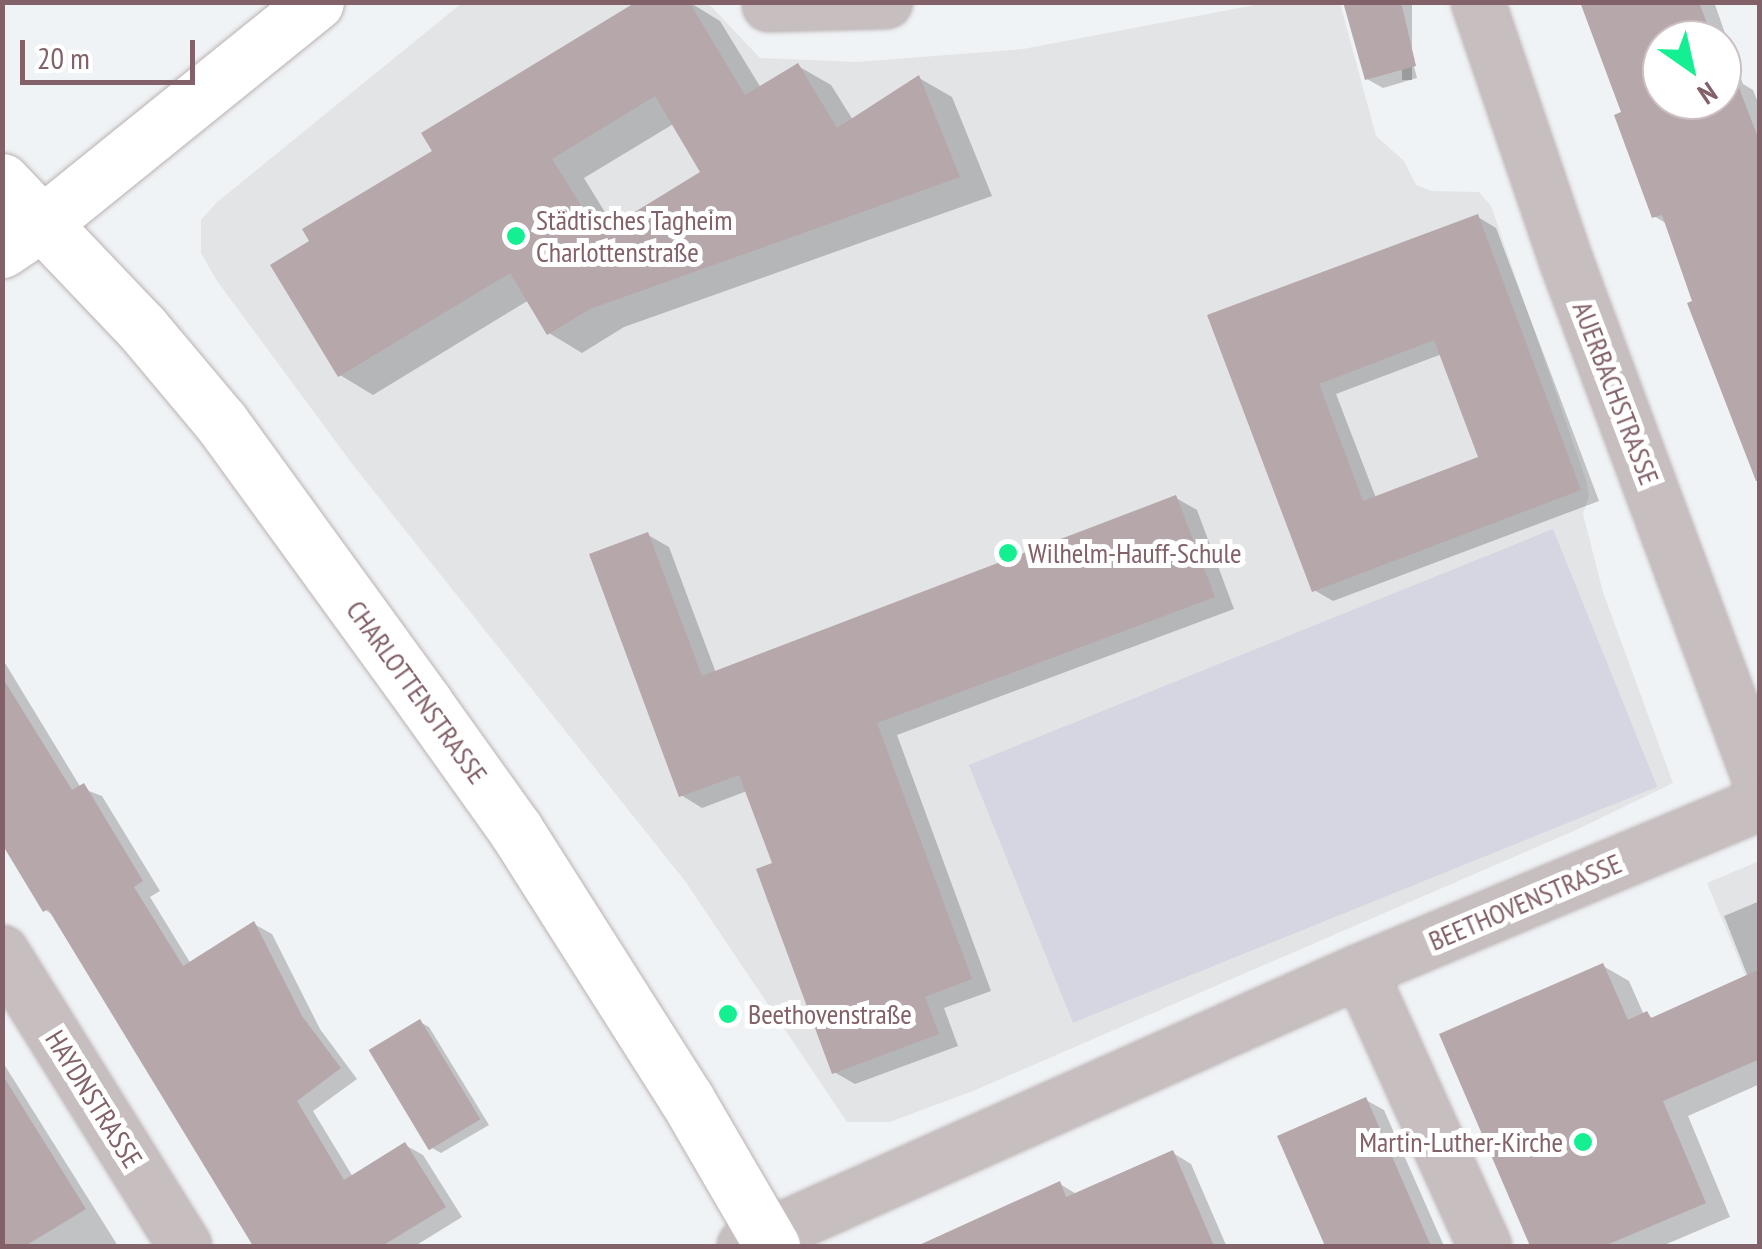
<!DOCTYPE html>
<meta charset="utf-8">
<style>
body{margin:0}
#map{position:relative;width:1762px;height:1249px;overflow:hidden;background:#f0f3f5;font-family:"PT Sans Narrow",sans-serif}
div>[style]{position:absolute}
.built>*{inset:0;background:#e3e4e5}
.green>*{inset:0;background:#d5d6e1;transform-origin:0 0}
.shadow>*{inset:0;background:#0003;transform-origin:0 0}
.building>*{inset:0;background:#b6a7ab;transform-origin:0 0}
.roads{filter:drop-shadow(0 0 2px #bbb1b3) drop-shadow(0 0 2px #bbb1b3)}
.street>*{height:52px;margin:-26px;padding:0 26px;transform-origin:26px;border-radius:26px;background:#c7bec0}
.secondary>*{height:55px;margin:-27.5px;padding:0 27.5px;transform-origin:27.5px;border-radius:27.5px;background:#fff}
.dots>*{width:28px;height:28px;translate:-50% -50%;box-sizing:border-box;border:5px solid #fff;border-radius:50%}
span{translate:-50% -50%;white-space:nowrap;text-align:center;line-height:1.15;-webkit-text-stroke:10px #fff;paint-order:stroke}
.poi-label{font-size:28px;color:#836168}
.left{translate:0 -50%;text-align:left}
.right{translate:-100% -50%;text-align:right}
.street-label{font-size:28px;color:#836168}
.frame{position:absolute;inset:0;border:5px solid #836168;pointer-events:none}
.north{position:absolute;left:1642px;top:20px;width:100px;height:100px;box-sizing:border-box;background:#fff;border:2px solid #cdc0c3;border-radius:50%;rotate:146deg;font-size:28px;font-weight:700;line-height:40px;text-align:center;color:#836168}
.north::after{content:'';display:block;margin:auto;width:35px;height:45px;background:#14f091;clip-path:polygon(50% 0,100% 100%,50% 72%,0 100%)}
.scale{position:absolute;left:20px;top:40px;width:175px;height:45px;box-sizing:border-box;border:5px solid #836168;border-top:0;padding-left:12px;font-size:30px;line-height:35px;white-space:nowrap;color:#836168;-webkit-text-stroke:8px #fff;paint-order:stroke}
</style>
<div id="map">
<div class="built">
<div style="clip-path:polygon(462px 3px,708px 3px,760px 58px,856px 62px,1023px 49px,1265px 3px,1340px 3px,1376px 136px,1404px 161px,1416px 185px,1432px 191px,1479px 192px,1491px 206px,1586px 480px,1589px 496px,1583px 514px,1603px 592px,1673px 783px,1576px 830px,973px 1091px,890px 1122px,847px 1122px,685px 881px,353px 465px,217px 281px,201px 253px,201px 220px,216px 203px)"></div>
<div style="clip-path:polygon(1759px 861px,1759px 1009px,1707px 883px)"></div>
</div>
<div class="green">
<div style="left:1553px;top:529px;width:278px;height:630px;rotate:68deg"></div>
</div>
<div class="shadow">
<div style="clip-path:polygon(evenodd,689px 2px,720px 21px,761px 88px,798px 66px,831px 85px,853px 120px,919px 78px,952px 97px,992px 196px,624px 327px,582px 353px,549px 333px,529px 300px,373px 395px,340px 375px,689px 2px,675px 123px,704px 173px,614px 227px,584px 178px,675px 123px)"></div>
<div style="clip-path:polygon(1397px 2px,1417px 78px,1383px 88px,1367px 79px)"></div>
<div style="left:1402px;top:2px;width:10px;height:78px"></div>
<div style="clip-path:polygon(evenodd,1582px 2px,1714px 2px,1743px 84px,1753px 90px,1760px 107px,1760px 488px,1690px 304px,1695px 302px,1667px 224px,1654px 216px,1624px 114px,1582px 2px,1662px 40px,1722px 40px,1722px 100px,1662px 100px,1662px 40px)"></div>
<div style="clip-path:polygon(evenodd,1478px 217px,1496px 228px,1599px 501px,1333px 601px,1314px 590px,1211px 316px,1478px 217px,1442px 354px,1481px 458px,1376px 498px,1336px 394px,1442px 354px)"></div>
<div style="clip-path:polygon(1176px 498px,1197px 510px,1234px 609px,897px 735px,991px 991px,944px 1008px,958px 1046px,855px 1084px,834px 1072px,776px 864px,747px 791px,702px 808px,681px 795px,648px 535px,669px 547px,716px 673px)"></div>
<div style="clip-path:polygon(2px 658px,81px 788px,102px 796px,160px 891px,150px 897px,191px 964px,254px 924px,272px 934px,320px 1029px,357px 1079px,313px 1111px,353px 1177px,405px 1145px,423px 1155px,462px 1217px,415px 1246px,258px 1246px,55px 916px,45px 910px,2px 827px)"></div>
<div style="clip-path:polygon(1760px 901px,1760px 1084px,1688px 1116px,1730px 1217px,1662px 1246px,1533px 1246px,1443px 1035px,1603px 966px,1629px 981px,1644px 1015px,1656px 1019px,1748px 977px,1724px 916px)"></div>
<div style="clip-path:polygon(420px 1022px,429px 1027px,489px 1125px,441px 1153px,432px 1148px)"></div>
<div style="clip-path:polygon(2px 1061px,118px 1246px,2px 1246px)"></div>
<div style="clip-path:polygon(1366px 1100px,1384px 1110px,1444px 1246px,1356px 1246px,1340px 1209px)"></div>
<div style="clip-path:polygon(1173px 1153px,1191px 1164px,1226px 1245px,934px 1246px,932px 1242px,1060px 1184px,1078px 1195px)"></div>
</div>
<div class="building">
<div style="clip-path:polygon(evenodd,636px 2px,689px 2px,745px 95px,798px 63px,837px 128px,919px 75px,960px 177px,590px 309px,547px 335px,510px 273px,338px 377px,270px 265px,309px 241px,302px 229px,432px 151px,421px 133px,636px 2px,655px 96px,700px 172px,599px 234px,552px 159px,655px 96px)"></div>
<div style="clip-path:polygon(1343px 2px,1401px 2px,1416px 66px,1365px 80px)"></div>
<div style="clip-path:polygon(1580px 2px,1699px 2px,1713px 40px,1662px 40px,1662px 100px,1722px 100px,1722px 64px,1728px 79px,1735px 77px,1760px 143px,1760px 481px,1756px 481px,1687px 303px,1692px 301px,1662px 215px,1652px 218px,1614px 115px,1621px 112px)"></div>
<div style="clip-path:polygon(evenodd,1478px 214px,1581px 490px,1312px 592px,1207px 315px,1478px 214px,1434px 340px,1478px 457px,1363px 501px,1319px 384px,1434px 340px)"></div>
<div style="clip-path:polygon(1176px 495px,1215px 597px,877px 723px,972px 979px,925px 997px,939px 1034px,832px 1074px,756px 869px,772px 863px,739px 775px,679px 797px,589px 554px,648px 532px,702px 676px)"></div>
<div style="clip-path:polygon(2px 677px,72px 790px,84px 783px,143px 881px,134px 887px,183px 966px,254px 921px,302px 1016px,341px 1068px,297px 1101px,344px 1180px,405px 1142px,446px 1207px,382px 1246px,253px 1246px,48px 909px,43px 912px,2px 844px)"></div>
<div style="clip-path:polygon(1603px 963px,1628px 1020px,1647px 1011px,1651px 1018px,1760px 969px,1760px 1059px,1663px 1101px,1706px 1203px,1604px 1246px,1530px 1246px,1439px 1034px)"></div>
<div style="left:420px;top:1019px;width:117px;height:60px;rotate:59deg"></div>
<div style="clip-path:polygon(2px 1074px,86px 1209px,25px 1246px,2px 1246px)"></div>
<div style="clip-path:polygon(1366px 1097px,1431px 1246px,1325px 1246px,1277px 1136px)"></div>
<div style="clip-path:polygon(1173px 1150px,1214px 1246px,917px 1246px,1060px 1181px,1066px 1197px)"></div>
</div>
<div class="roads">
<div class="street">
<div style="left:1478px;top:2px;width:276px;rotate:71.2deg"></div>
<div style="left:1567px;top:263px;width:553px;rotate:69.57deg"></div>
<div style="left:769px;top:5px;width:117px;rotate:-1.5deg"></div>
<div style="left:2px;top:952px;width:346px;rotate:58.1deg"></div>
<div style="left:1360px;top:971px;width:302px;rotate:65.6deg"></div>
<div style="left:744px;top:1246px;width:675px;rotate:-24.06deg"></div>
<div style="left:1360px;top:971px;width:433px;rotate:-22.7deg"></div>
</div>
<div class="secondary">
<div style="left:2px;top:181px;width:203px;rotate:46.4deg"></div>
<div style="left:142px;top:328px;width:123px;rotate:50deg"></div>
<div style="left:221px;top:422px;width:347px;rotate:54deg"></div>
<div style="left:425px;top:703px;width:155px;rotate:54.5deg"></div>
<div style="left:515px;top:829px;width:319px;rotate:57.6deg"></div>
<div style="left:686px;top:1098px;width:171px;rotate:59.8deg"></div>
<div style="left:2px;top:250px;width:52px;rotate:-34deg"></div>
<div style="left:45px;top:221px;width:348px;rotate:-38.9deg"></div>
</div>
</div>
<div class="dots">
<div style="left:516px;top:236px;background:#14f091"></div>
<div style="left:1008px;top:553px;background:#14f091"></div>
<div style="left:728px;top:1014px;background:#14f091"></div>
<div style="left:1583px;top:1142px;background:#14f091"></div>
</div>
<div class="poi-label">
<span class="left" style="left:536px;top:236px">Städtisches Tagheim<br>Charlottenstraße</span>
<span class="left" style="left:1028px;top:553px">Wilhelm-Hauff-Schule</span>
<span class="left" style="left:748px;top:1014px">Beethovenstraße</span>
<span class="right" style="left:1563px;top:1142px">Martin-Luther-Kirche</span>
</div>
<div class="street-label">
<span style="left:1616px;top:393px;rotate:69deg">AUERBACHSTRASSE</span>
<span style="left:417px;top:692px;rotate:54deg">CHARLOTTENSTRASSE</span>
<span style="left:1525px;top:902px;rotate:-23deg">BEETHOVENSTRASSE</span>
<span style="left:94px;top:1099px;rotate:58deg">HAYDNSTRASSE</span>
</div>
<div class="frame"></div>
<div class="north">N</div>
<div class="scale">20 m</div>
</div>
